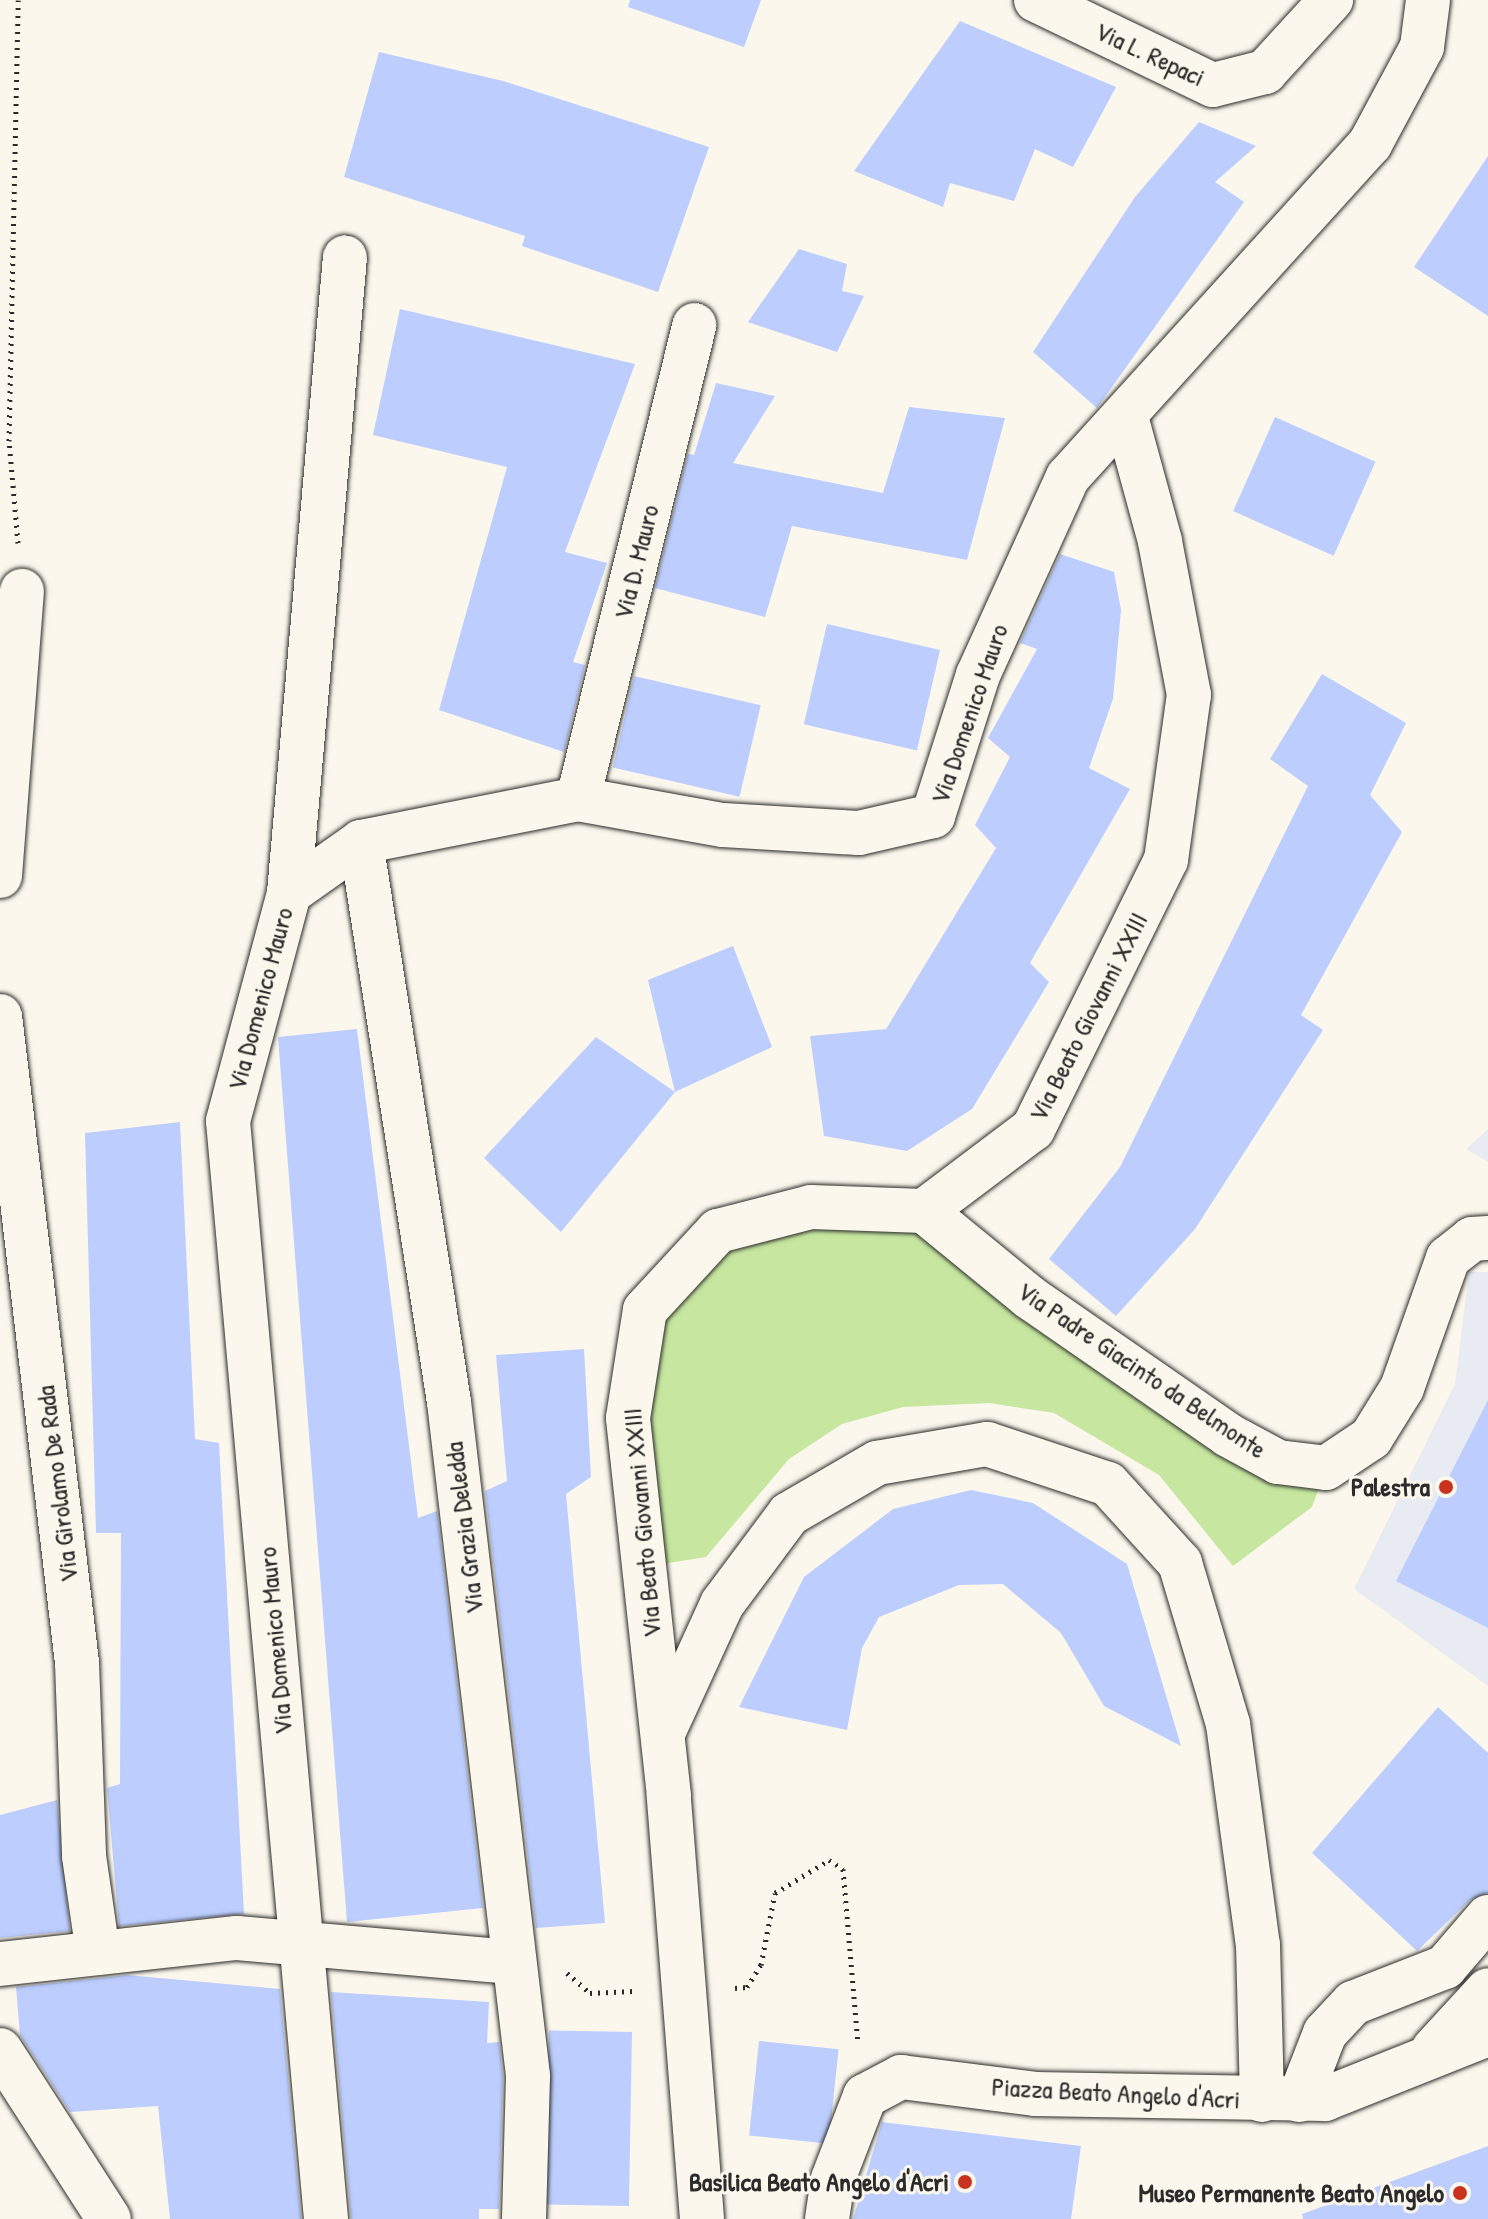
<!DOCTYPE html>
<style>
body{margin:0}
#map{position:relative;width:1488px;height:2219px;overflow:hidden;background:#fbf7ec;font-family:"Patrick Hand",sans-serif}
div>[style]{position:absolute}
.built>*{inset:0;background:#e8ebf1}
.green>*{inset:0;background:#c7e7a0}
.building>*{inset:0;background:#bdcefe;transform-origin:0 0}
.path>*{height:5px;margin-top:-2.5px;transform-origin:0;background:repeating-linear-gradient(90deg,#2b2b2b 0 2px,transparent 0 8px)}
.roads{filter:drop-shadow(0 0 2px #2b2b2b) drop-shadow(0 0 2px #2b2b2b)}
.minor>*{height:44px;margin:-22px;padding:0 22px;transform-origin:22px;border-radius:22px;background:#fbf7ec}
.dots>*{width:22px;height:22px;translate:-50% -50%;box-sizing:border-box;border:4px solid #fbf7ec;border-radius:50%}
span{translate:-50% -50%;white-space:nowrap;text-align:center;line-height:1.15;-webkit-text-stroke:6px #fbf7ec;paint-order:stroke}
.street-label{font-size:26px;color:#2b2b2b}
.poi-label{font-size:26px;color:#2b2b2b;font-weight:700}
.right{translate:-100% -50%;text-align:right}
</style>
<div id="map">
<div class="built">
<div style="clip-path:polygon(1488px 1129px,1488px 1162px,1466px 1149px)"></div>
<div style="clip-path:polygon(1469px 1272px,1488px 1272px,1488px 1686px,1354px 1589px,1455px 1384px)"></div>
</div>
<div class="green">
<div style="clip-path:polygon(924px 1211px,1028px 1297px,1326px 1468px,1312px 1507px,1233px 1566px,1159px 1475px,1054px 1413px,989px 1403px,903px 1407px,842px 1424px,789px 1459px,706px 1557px,644px 1567px,645px 1310px,718px 1231px)"></div>
</div>
<div class="building">
<div style="clip-path:polygon(630px 0,761px 0,744px 47px,628px 7px)"></div>
<div style="clip-path:polygon(960px 21px,1116px 87px,1073px 167px,1035px 149px,1014px 201px,950px 183px,943px 207px,854px 171px)"></div>
<div style="clip-path:polygon(379px 52px,503px 81px,709px 147px,658px 292px,522px 246px,525px 236px,344px 177px)"></div>
<div style="clip-path:polygon(1199px 122px,1256px 146px,1215px 182px,1244px 202px,1097px 408px,1033px 352px,1135px 197px)"></div>
<div style="clip-path:polygon(1488px 156px,1488px 316px,1414px 267px)"></div>
<div style="clip-path:polygon(799px 249px,847px 264px,842px 291px,864px 296px,837px 352px,748px 322px)"></div>
<div style="clip-path:polygon(400px 309px,635px 364px,565px 552px,607px 563px,573px 662px,585px 665px,564px 752px,439px 710px,507px 467px,373px 435px)"></div>
<div style="clip-path:polygon(716px 383px,775px 396px,733px 463px,883px 493px,909px 407px,1005px 418px,967px 560px,792px 526px,765px 617px,655px 588px,688px 454px,694px 455px)"></div>
<div style="left:1275px;top:417px;width:110px;height:103px;rotate:24deg"></div>
<div style="clip-path:polygon(1060px 554px,1114px 572px,1121px 610px,1113px 699px,1089px 768px,1130px 789px,1030px 963px,1049px 982px,972px 1109px,907px 1151px,824px 1136px,810px 1036px,886px 1029px,996px 848px,975px 825px,1010px 757px,988px 738px,1037px 649px,1020px 643px)"></div>
<div style="left:827px;top:624px;width:116px;height:103px;rotate:13deg"></div>
<div style="clip-path:polygon(1322px 674px,1406px 723px,1370px 795px,1402px 832px,1301px 1015px,1323px 1030px,1195px 1229px,1116px 1316px,1049px 1259px,1120px 1167px,1308px 786px,1270px 759px)"></div>
<div style="left:634px;top:676px;width:130px;height:94px;rotate:13deg"></div>
<div style="clip-path:polygon(733px 946px,772px 1047px,675px 1092px,648px 980px)"></div>
<div style="clip-path:polygon(357px 1029px,418px 1518px,437px 1511px,483px 1908px,347px 1922px,278px 1037px)"></div>
<div style="clip-path:polygon(596px 1037px,675px 1092px,561px 1232px,484px 1158px)"></div>
<div style="clip-path:polygon(180px 1122px,195px 1439px,219px 1443px,244px 1914px,119px 1926px,107px 1788px,120px 1784px,121px 1533px,96px 1533px,85px 1133px)"></div>
<div style="clip-path:polygon(584px 1349px,591px 1477px,566px 1494px,605px 1923px,536px 1928px,485px 1491px,507px 1481px,496px 1355px)"></div>
<div style="clip-path:polygon(1488px 1400px,1488px 1628px,1396px 1581px)"></div>
<div style="clip-path:polygon(971px 1490px,1033px 1503px,1127px 1564px,1181px 1746px,1104px 1706px,1061px 1633px,1003px 1584px,959px 1585px,879px 1617px,862px 1648px,847px 1730px,739px 1707px,804px 1577px,893px 1509px)"></div>
<div style="clip-path:polygon(1438px 1707px,1488px 1753px,1488px 1893px,1470px 1900px,1417px 1951px,1312px 1853px)"></div>
<div style="clip-path:polygon(57px 1800px,70px 1931px,0 1938px,0 1815px)"></div>
<div style="clip-path:polygon(127px 1975px,280px 1989px,301px 2219px,170px 2219px,158px 2106px,70px 2112px,20px 2035px,16px 1987px)"></div>
<div style="clip-path:polygon(331px 1992px,489px 2002px,487px 2043px,499px 2042px,503px 2077px,499px 2209px,479px 2209px,479px 2219px,351px 2219px)"></div>
<div style="left:632px;top:2032px;width:174px;height:83px;rotate:91deg"></div>
<div style="left:759px;top:2041px;width:80px;height:95px;rotate:6deg"></div>
<div style="clip-path:polygon(882px 2122px,1081px 2146px,1071px 2219px,853px 2219px)"></div>
<div style="clip-path:polygon(1488px 2146px,1488px 2219px,1303px 2219px,1302px 2214px)"></div>
</div>
<div class="path">
<div style="left:18px;top:543px;width:102px;rotate:-95deg"></div>
<div style="left:9px;top:441px;width:441px;rotate:-88.8deg"></div>
<div style="left:567px;top:1973px;width:30px;rotate:41deg"></div>
<div style="left:590px;top:1993px;width:43px;rotate:-2.7deg"></div>
<div style="left:735px;top:1988px;width:12px;rotate:-5deg"></div>
<div style="left:747px;top:1987px;width:26px;rotate:-58deg"></div>
<div style="left:761px;top:1965px;width:73px;rotate:-79deg"></div>
<div style="left:775px;top:1893px;width:63px;rotate:-31.4deg"></div>
<div style="left:829px;top:1860px;width:17px;rotate:33deg"></div>
<div style="left:843px;top:1869px;width:175px;rotate:85.1deg"></div>
</div>
<div class="roads">
<div class="minor">
<div style="left:1036px;top:0;width:196px;rotate:25.7deg"></div>
<div style="left:1213px;top:85px;width:54px;rotate:-14deg"></div>
<div style="left:1265px;top:72px;width:98px;rotate:-47.5deg"></div>
<div style="left:578px;top:799px;width:488px;rotate:-76.2deg"></div>
<div style="left:361px;top:842px;width:567px;rotate:81.07deg"></div>
<div style="left:449px;top:1402px;width:679px;rotate:83.31deg"></div>
<div style="left:528px;top:2076px;width:143px;rotate:91.6deg"></div>
<div style="left:0;top:876px;width:286px;rotate:-85.6deg"></div>
<div style="left:289px;top:893px;width:638px;rotate:-84.97deg"></div>
<div style="left:0;top:1016px;width:652px;rotate:83.21deg"></div>
<div style="left:77px;top:1663px;width:193px;rotate:87.9deg"></div>
<div style="left:84px;top:1856px;width:98px;rotate:81.8deg"></div>
<div style="left:924px;top:1211px;width:136px;rotate:39.3deg"></div>
<div style="left:1029px;top:1297px;width:242px;rotate:34.7deg"></div>
<div style="left:1228px;top:1435px;width:57px;rotate:28.4deg"></div>
<div style="left:1278px;top:1462px;width:48px;rotate:7.1deg"></div>
<div style="left:1326px;top:1468px;width:54px;rotate:-33.7deg"></div>
<div style="left:1371px;top:1438px;width:59px;rotate:-58.2deg"></div>
<div style="left:1402px;top:1388px;width:138px;rotate:-70.5deg"></div>
<div style="left:1448px;top:1258px;width:31px;rotate:-38deg"></div>
<div style="left:1472px;top:1239px;width:16px;rotate:-4deg"></div>
<div style="left:663px;top:1733px;width:142px;rotate:-65.4deg"></div>
<div style="left:722px;top:1604px;width:112px;rotate:-53.3deg"></div>
<div style="left:789px;top:1514px;width:102px;rotate:-30.1deg"></div>
<div style="left:877px;top:1463px;width:112px;rotate:-9.8deg"></div>
<div style="left:987px;top:1444px;width:127px;rotate:18.3deg"></div>
<div style="left:1108px;top:1484px;width:107px;rotate:47.7deg"></div>
<div style="left:1180px;top:1563px;width:168px;rotate:73.4deg"></div>
<div style="left:1228px;top:1724px;width:223px;rotate:82.3deg"></div>
<div style="left:1258px;top:1945px;width:155px;rotate:88.5deg"></div>
<div style="left:0;top:1964px;width:238px;rotate:-6.3deg"></div>
<div style="left:237px;top:1938px;width:277px;rotate:5deg"></div>
<div style="left:0;top:2050px;width:201px;rotate:57.2deg"></div>
<div style="left:1433px;top:2050px;width:81px;rotate:-47.5deg"></div>
<div style="left:1299px;top:2100px;width:72px;rotate:-68.8deg"></div>
<div style="left:1325px;top:2033px;width:41px;rotate:-47deg"></div>
<div style="left:1353px;top:2003px;width:99px;rotate:-21.4deg"></div>
<div style="left:1445px;top:1967px;width:66px;rotate:-49.3deg"></div>
<div style="left:326px;top:2219px;width:1102px;rotate:-95.1deg"></div>
<div style="left:228px;top:1121px;width:236px;rotate:-75deg"></div>
<div style="left:289px;top:893px;width:88px;rotate:-35.3deg"></div>
<div style="left:361px;top:842px;width:221px;rotate:-11.2deg"></div>
<div style="left:578px;top:799px;width:147px;rotate:10.2deg"></div>
<div style="left:723px;top:825px;width:136px;rotate:3.4deg"></div>
<div style="left:859px;top:833px;width:76px;rotate:-12.9deg"></div>
<div style="left:933px;top:816px;width:148px;rotate:-72.3deg"></div>
<div style="left:978px;top:675px;width:217px;rotate:-65.6deg"></div>
<div style="left:1068px;top:477px;width:450px;rotate:-47.8deg"></div>
<div style="left:1370px;top:144px;width:110px;rotate:-61.8deg"></div>
<div style="left:1422px;top:47px;width:47px;rotate:-82.7deg"></div>
<div style="left:702px;top:2219px;width:424px;rotate:-94.5deg"></div>
<div style="left:669px;top:1796px;width:380px;rotate:-96.2deg"></div>
<div style="left:628px;top:1418px;width:109px;rotate:-81.1deg"></div>
<div style="left:645px;top:1310px;width:108px;rotate:-47.3deg"></div>
<div style="left:718px;top:1231px;width:96px;rotate:-14.5deg"></div>
<div style="left:811px;top:1207px;width:113px;rotate:2deg"></div>
<div style="left:924px;top:1211px;width:136px;rotate:-37deg"></div>
<div style="left:1033px;top:1129px;width:300px;rotate:-63.7deg"></div>
<div style="left:1166px;top:860px;width:167px;rotate:-82.1deg"></div>
<div style="left:1189px;top:695px;width:157px;rotate:-100.7deg"></div>
<div style="left:1160px;top:541px;width:129px;rotate:-105.3deg"></div>
<div style="left:827px;top:2219px;width:40px;rotate:-81.5deg"></div>
<div style="left:833px;top:2179px;width:89px;rotate:-68.9deg"></div>
<div style="left:865px;top:2096px;width:41px;rotate:-27.8deg"></div>
<div style="left:901px;top:2077px;width:135px;rotate:7.2deg"></div>
<div style="left:1035px;top:2094px;width:290px;rotate:1deg"></div>
<div style="left:1325px;top:2099px;width:175px;rotate:-21.7deg"></div>
</div>
</div>
<div class="dots">
<div style="left:1446px;top:1487px;background:#c8321e"></div>
<div style="left:965px;top:2182px;background:#c8321e"></div>
<div style="left:1460px;top:2193px;background:#c8321e"></div>
</div>
<div class="street-label">
<span style="left:1150px;top:54px;rotate:25deg">Via L. Repaci</span>
<span style="left:636px;top:562px;rotate:-76deg">Via D. Mauro</span>
<span style="left:969px;top:714px;rotate:-71deg">Via Domenico Mauro</span>
<span style="left:260px;top:999px;rotate:-75deg">Via Domenico Mauro</span>
<span style="left:1088px;top:1017px;rotate:-63deg">Via Beato Giovanni XXIII</span>
<span style="left:1142px;top:1370px;rotate:34deg">Via Padre Giacinto da Belmonte</span>
<span style="left:57px;top:1484px;rotate:-97deg">Via Girolamo De Rada</span>
<span style="left:642px;top:1523px;rotate:-95deg">Via Beato Giovanni XXIII</span>
<span style="left:464px;top:1528px;rotate:-97deg">Via Grazia Deledda</span>
<span style="left:275px;top:1641px;rotate:-95deg">Via Domenico Mauro</span>
<span style="left:1116px;top:2093px;rotate:3deg">Piazza Beato Angelo d'Acri</span>
</div>
<div class="poi-label">
<span class="right" style="left:1430px;top:1487px">Palestra</span>
<span class="right" style="left:949px;top:2182px">Basilica Beato Angelo d'Acri</span>
<span class="right" style="left:1444px;top:2193px">Museo Permanente Beato Angelo</span>
</div>
</div>
